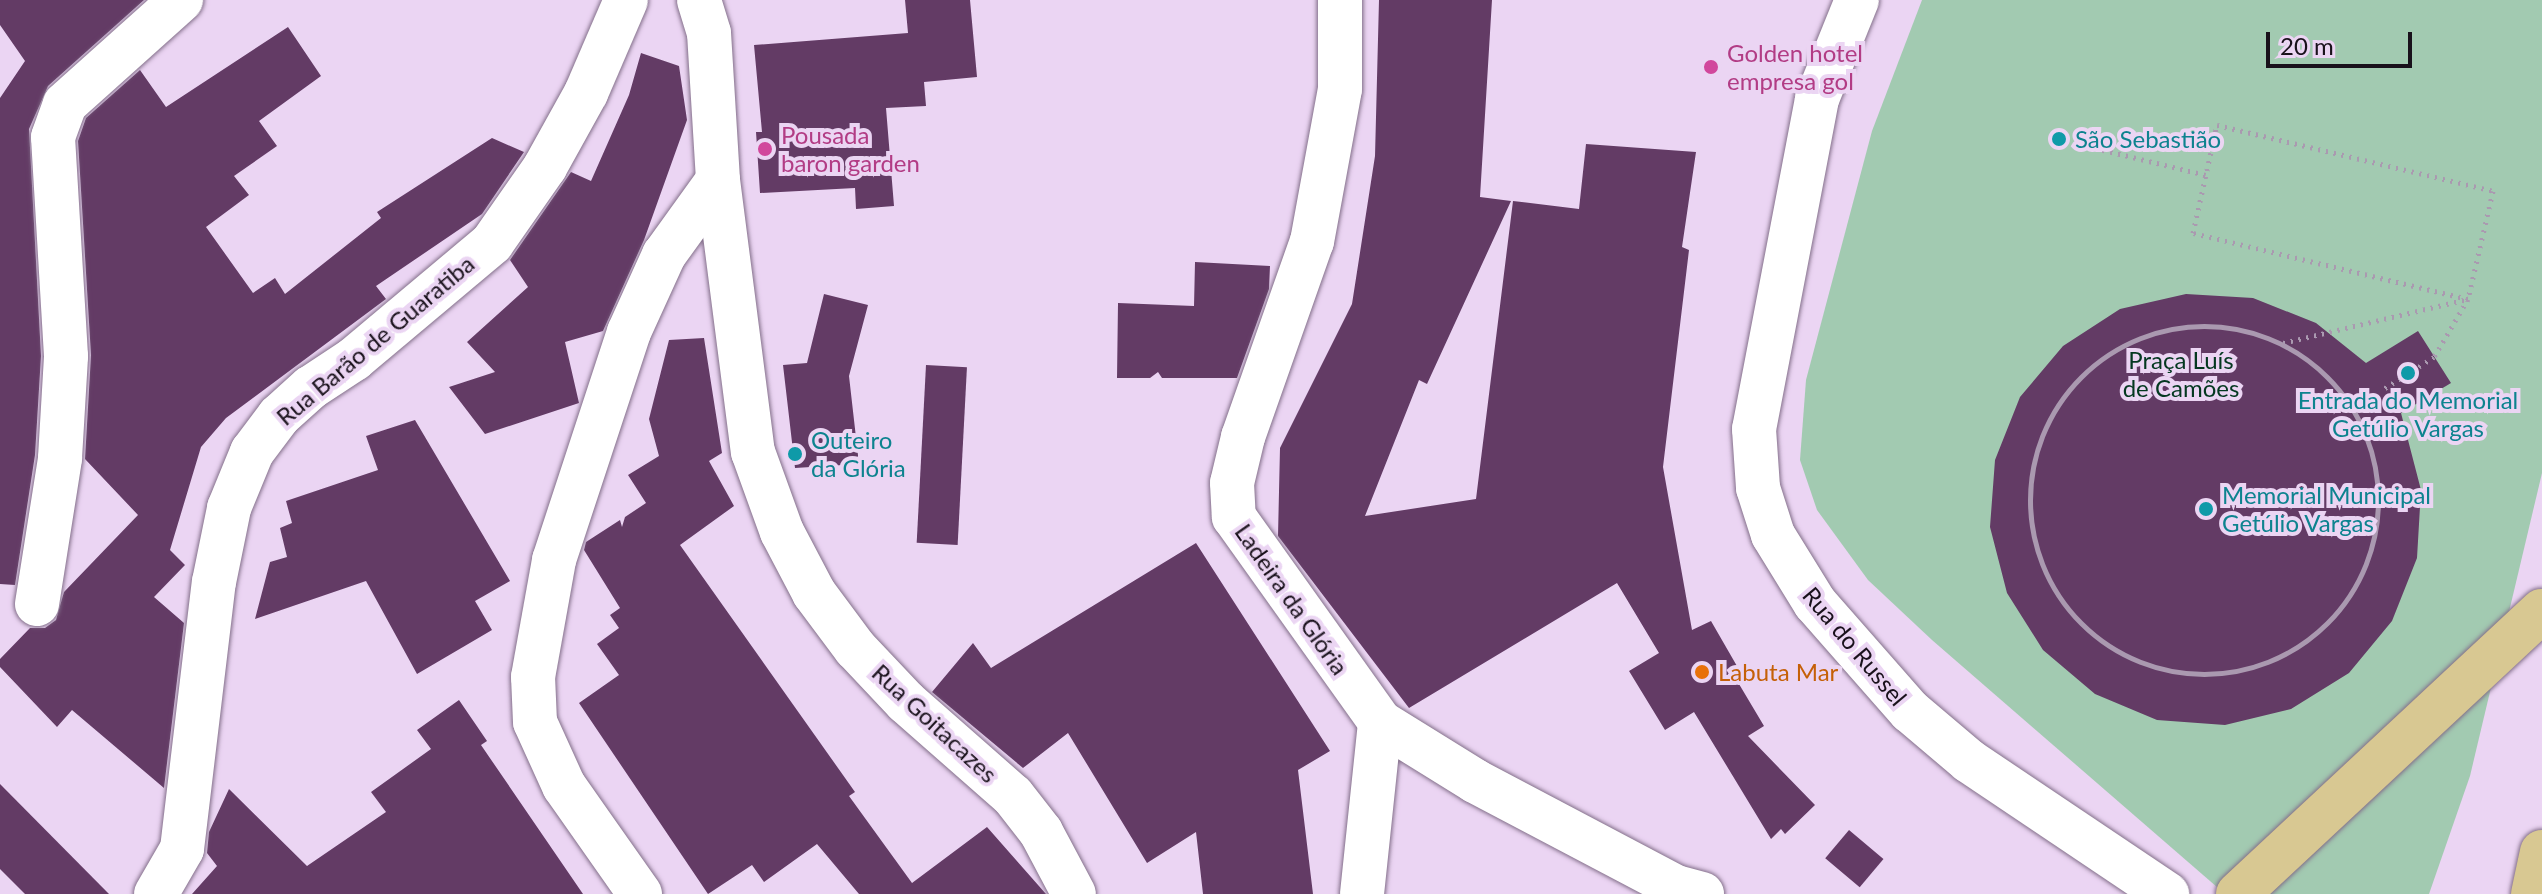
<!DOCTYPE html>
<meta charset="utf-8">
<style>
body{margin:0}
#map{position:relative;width:2542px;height:894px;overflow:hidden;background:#ebd5f3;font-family:Lato,sans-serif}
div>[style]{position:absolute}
.green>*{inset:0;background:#a2cab1}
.building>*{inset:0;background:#633b65;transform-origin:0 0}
.path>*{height:5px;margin-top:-2.5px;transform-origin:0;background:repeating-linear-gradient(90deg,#aa99b0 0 2px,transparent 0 8px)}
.path>.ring{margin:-2.5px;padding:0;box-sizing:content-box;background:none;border:5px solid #aa99b0;border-radius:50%}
.roads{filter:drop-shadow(0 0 2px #836f8a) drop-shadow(0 0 2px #836f8a)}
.minor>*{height:44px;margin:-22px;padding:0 22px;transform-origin:22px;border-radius:22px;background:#fff}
.major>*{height:44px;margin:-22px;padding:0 22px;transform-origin:22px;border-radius:22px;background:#d8c892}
.dots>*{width:22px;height:22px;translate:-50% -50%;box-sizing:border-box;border:4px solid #ebd5f3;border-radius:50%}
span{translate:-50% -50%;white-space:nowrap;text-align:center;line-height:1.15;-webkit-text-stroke:8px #ebd5f3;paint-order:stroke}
.hotel-label{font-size:24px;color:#b23c85}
.left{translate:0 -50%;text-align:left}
.culture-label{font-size:24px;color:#0d838f}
.street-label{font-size:24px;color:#19111b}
.park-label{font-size:24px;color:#043820}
.food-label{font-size:24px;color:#c56008}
.scale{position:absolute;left:2266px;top:32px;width:146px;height:36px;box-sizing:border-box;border:4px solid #19111b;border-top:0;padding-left:10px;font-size:24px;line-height:28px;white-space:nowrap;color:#19111b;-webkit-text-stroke:6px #ebd5f3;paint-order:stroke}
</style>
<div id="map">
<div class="green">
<div style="clip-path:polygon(1922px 0,2542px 0,2542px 473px,2470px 776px,2429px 894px,2225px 894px,1932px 640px,1868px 580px,1817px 510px,1800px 460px,1806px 380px,1872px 131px)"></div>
</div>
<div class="building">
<div style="clip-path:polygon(0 0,144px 0,48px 86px,29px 129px,41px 356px,35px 455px,15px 585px,0 584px,0 98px,25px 61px,0 25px)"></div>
<div style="clip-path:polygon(905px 0,970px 0,977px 77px,924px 82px,926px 106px,886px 108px,894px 206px,856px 209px,855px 188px,760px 193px,756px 132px,762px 132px,754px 45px,908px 33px)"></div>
<div style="clip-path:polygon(1379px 0,1492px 0,1480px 197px,1511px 201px,1427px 384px,1419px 380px,1365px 516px,1476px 499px,1513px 201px,1579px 209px,1586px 144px,1696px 152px,1682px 247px,1689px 250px,1663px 467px,1692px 630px,1711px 621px,1745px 680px,1739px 684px,1764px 726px,1748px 736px,1815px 805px,1785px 834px,1781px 829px,1771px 839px,1694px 712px,1665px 730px,1629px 671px,1659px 653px,1617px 583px,1409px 708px,1278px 536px,1280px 448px,1352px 304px,1375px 156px)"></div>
<div style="clip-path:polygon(288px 27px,321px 76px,259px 121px,277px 146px,234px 176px,249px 195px,206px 227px,253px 293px,275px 278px,285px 294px,381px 218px,377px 212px,492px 138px,524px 152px,482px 214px,376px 286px,386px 299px,226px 418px,201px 447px,170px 550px,185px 565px,154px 597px,184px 623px,164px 788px,72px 710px,57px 727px,0 667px,0 659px,30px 628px,45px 628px,56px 620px,64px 592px,138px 515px,85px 459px,91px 355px,78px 141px,86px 118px,140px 70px,166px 107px)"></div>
<div style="clip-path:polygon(641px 53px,679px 66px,687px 120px,644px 240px,603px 331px,565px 342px,579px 403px,485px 434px,449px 387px,495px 372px,467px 342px,528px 287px,510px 260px,571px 172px,591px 181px,629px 95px)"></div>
<div style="clip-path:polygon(1195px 262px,1270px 266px,1269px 289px,1237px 378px,1162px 378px,1158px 372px,1150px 378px,1117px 378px,1118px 303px,1194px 306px)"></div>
<div style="clip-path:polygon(824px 294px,868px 305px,849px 376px,859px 464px,795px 468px,783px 365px,807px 363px)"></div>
<div style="clip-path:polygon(2186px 294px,2253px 298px,2316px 323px,2366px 363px,2418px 331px,2451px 383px,2401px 413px,2421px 490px,2417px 558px,2392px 621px,2349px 673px,2291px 709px,2225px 725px,2157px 720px,2095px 694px,2043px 650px,2007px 593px,1990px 527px,1995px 460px,2020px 397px,2063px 346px,2120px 309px)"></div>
<div style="clip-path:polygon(704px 338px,722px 453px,709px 461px,734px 506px,680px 545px,855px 792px,849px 796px,912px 883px,987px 827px,1046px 894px,859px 894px,817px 844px,764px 882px,752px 865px,708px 894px,579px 703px,619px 675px,597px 644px,619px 628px,610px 615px,620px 608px,584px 550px,586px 542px,620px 520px,622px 527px,625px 517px,646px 503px,628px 475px,659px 456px,649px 419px,669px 340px)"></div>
<div style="left:926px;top:365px;width:41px;height:178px;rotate:3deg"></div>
<div style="clip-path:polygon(415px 420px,510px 581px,475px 601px,492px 630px,417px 674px,366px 581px,255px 619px,270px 562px,287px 557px,280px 528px,292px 523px,286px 501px,378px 470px,366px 436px)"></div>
<div style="clip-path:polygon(1196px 543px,1330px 751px,1298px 770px,1313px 894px,1203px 894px,1196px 832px,1147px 863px,1068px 733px,1023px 768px,932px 692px,973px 643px,991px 668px)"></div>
<div style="clip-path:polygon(459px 700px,487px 741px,481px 745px,583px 894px,192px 894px,217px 866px,207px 853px,209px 832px,229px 789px,307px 866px,386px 812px,371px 792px,431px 749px,417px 730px)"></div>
<div style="clip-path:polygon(0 784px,109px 894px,25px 894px,0 869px)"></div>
<div style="left:1849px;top:830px;width:45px;height:37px;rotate:40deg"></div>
</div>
<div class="path">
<div style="left:2217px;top:125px;width:284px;rotate:13.4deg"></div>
<div style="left:2493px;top:191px;width:111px;rotate:103deg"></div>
<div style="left:2468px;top:299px;width:283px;rotate:-166.5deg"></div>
<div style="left:2193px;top:233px;width:111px;rotate:-77.5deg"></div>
<div style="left:2087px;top:146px;width:122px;rotate:13.7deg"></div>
<div class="ring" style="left:2030px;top:326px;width:343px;height:343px"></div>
<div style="left:2283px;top:343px;width:190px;rotate:-13.4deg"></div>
<div style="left:2468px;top:299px;width:67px;rotate:120.4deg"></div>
<div style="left:2434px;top:357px;width:62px;rotate:147.6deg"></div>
</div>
<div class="roads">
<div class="minor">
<div style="left:1340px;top:0;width:89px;rotate:90deg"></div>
<div style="left:1340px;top:89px;width:155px;rotate:100.4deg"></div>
<div style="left:1312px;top:241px;width:208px;rotate:109.4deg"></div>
<div style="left:1243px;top:437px;width:47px;rotate:103.4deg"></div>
<div style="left:1232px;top:483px;width:34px;rotate:87deg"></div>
<div style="left:1234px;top:517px;width:252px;rotate:54.5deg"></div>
<div style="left:1380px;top:722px;width:112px;rotate:31.8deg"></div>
<div style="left:1475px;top:781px;width:227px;rotate:27.8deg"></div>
<div style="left:1676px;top:887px;width:27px;rotate:15deg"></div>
<div style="left:1857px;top:0;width:107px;rotate:112deg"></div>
<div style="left:1817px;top:99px;width:336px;rotate:100.8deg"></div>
<div style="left:1754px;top:429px;width:59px;rotate:86.1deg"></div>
<div style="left:1758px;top:488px;width:49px;rotate:72.3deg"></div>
<div style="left:1773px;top:535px;width:80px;rotate:58.3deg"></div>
<div style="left:1815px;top:603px;width:144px;rotate:48.7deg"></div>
<div style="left:1910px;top:711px;width:77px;rotate:40.3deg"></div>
<div style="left:1969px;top:761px;width:239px;rotate:33.9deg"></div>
<div style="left:718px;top:180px;width:274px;rotate:82.7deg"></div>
<div style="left:753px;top:452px;width:85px;rotate:70.1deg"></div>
<div style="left:782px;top:532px;width:69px;rotate:62.3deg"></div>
<div style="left:814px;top:593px;width:69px;rotate:53.3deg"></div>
<div style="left:855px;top:648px;width:74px;rotate:46.6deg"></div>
<div style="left:906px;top:702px;width:142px;rotate:41.3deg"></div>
<div style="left:1013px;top:796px;width:46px;rotate:52.1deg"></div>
<div style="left:1041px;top:832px;width:70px;rotate:62deg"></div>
<div style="left:37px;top:604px;width:148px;rotate:-81deg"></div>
<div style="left:60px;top:458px;width:102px;rotate:-86.6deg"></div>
<div style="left:66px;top:356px;width:219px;rotate:-93.4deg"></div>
<div style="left:53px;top:137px;width:35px;rotate:-70deg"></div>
<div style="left:65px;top:104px;width:156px;rotate:-41.9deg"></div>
<div style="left:156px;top:894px;width:52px;rotate:-60deg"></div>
<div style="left:182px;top:849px;width:269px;rotate:-83.2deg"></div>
<div style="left:214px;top:582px;width:76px;rotate:-78.5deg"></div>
<div style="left:229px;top:508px;width:61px;rotate:-67.7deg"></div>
<div style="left:252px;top:452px;width:45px;rotate:-53.1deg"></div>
<div style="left:279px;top:416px;width:42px;rotate:-42.1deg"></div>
<div style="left:310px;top:388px;width:53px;rotate:-33.4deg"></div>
<div style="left:354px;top:359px;width:180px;rotate:-40deg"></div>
<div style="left:492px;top:243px;width:93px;rotate:-55.1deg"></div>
<div style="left:545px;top:167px;width:85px;rotate:-61deg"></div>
<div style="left:586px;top:93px;width:101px;rotate:-66.7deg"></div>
<div style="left:640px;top:894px;width:132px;rotate:-125.1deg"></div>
<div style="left:564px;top:786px;width:70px;rotate:-114.4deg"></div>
<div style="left:535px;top:722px;width:45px;rotate:-92.5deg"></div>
<div style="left:533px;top:677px;width:119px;rotate:-79.8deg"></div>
<div style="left:554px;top:560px;width:240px;rotate:-71.8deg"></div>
<div style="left:629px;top:332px;width:85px;rotate:-65.6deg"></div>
<div style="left:664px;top:255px;width:92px;rotate:-54.2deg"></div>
<div style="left:718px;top:180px;width:147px;rotate:-93.5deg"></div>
<div style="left:709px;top:33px;width:34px;rotate:-107deg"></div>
<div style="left:1362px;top:894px;width:173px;rotate:-84deg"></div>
</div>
<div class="major">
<div style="left:2238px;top:894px;width:415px;rotate:-43deg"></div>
<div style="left:2533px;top:894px;width:43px;rotate:-77.9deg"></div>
</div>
</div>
<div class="dots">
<div style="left:1711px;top:67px;background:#d1479c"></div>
<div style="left:2059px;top:139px;background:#0f9aa8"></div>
<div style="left:765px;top:149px;background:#d1479c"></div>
<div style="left:2408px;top:373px;background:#0f9aa8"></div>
<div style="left:795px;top:454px;background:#0f9aa8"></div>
<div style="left:2206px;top:509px;background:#0f9aa8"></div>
<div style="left:1702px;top:672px;background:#e8710a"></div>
</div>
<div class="hotel-label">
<span class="left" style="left:1727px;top:67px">Golden hotel<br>empresa gol</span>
<span class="left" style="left:781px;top:149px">Pousada<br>baron garden</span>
</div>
<div class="culture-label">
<span class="left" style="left:2075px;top:139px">São Sebastião</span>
<span style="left:2408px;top:414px">Entrada do Memorial<br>Getúlio Vargas</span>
<span class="left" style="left:811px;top:454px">Outeiro<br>da Glória</span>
<span class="left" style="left:2222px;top:509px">Memorial Municipal<br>Getúlio Vargas</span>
</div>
<div class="street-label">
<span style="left:375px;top:340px;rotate:-40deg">Rua Barão de Guaratiba</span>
<span style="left:1292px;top:599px;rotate:55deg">Ladeira da Glória</span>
<span style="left:1855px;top:646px;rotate:50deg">Rua do Russel</span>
<span style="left:935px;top:723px;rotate:43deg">Rua Goitacazes</span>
</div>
<div class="park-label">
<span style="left:2181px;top:374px">Praça Luís<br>de Camões</span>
</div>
<div class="food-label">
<span class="left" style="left:1718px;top:672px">Labuta Mar</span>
</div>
<div class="scale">20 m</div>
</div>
